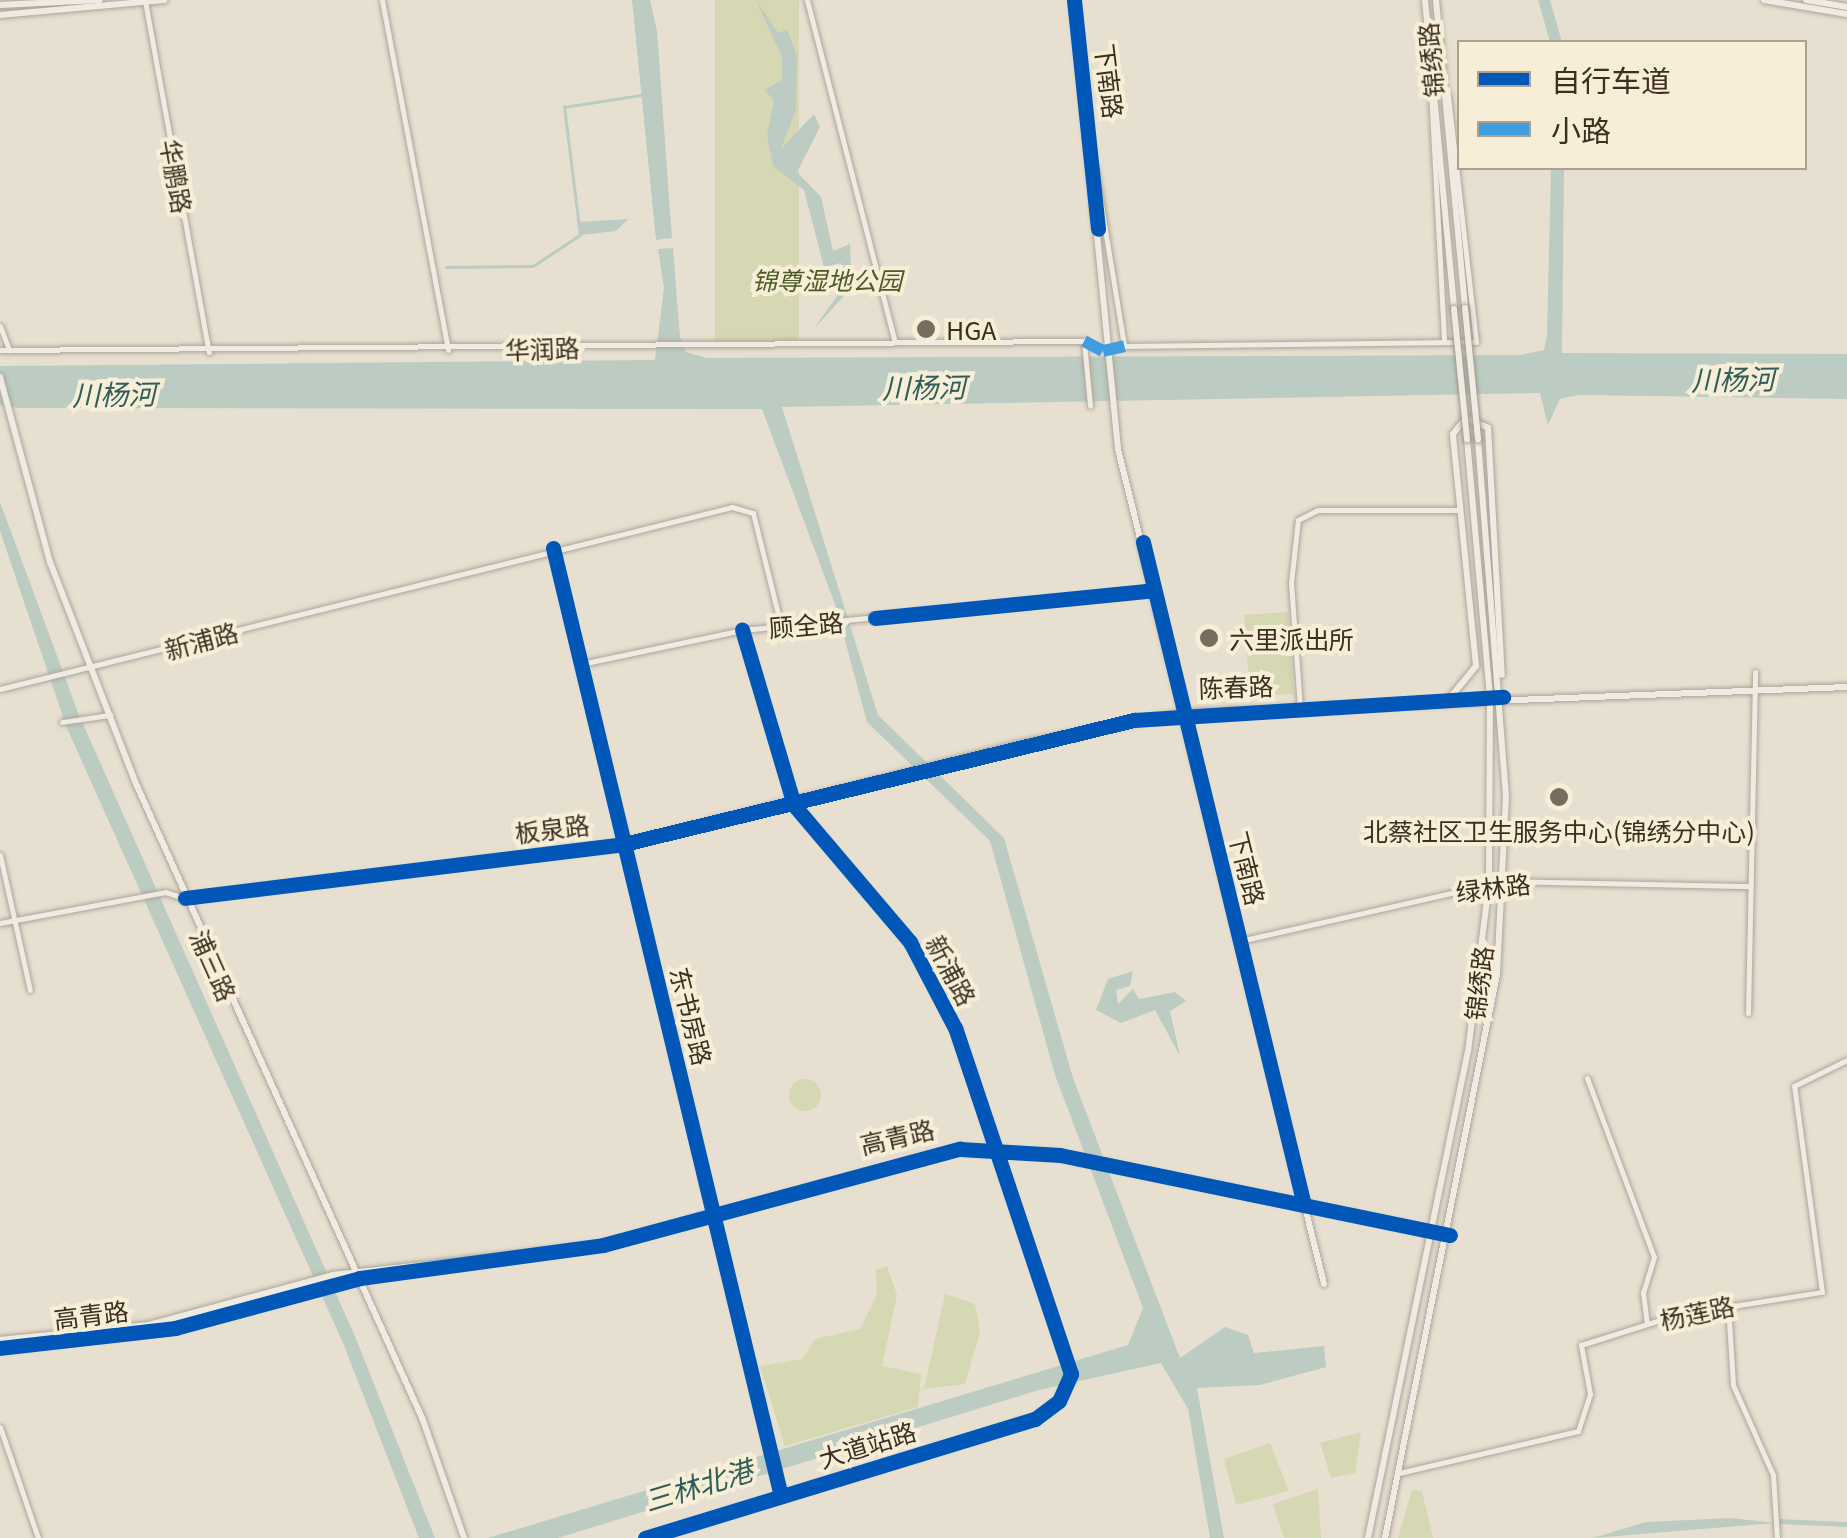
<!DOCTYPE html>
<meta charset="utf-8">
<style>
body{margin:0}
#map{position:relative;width:1847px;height:1538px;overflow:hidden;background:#e7e0d1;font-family:Georgia,"Noto Sans SC",serif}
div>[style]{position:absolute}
.green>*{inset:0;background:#d6d7b3;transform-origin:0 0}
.round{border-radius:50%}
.water>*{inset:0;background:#bcccc2}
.stream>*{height:2.5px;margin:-1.25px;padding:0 1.25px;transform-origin:1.25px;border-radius:1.25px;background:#bcccc2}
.canal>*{height:5px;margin:-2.5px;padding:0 2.5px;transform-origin:2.5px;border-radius:2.5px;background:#bcccc2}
.roads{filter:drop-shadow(0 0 2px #ada599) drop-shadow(0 0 2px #ada599)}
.street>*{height:5px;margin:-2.5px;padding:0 2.5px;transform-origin:2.5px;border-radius:2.5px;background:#efebe3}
.secondary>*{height:6px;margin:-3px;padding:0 3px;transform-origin:3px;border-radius:3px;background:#efebe3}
.bridges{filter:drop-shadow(0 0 2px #9c958a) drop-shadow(0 0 2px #9c958a)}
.secondary-bridge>*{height:6px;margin:-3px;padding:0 3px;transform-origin:3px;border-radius:3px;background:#efebe3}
.quiet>*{height:12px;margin-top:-6px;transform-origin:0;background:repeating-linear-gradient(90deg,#3f9de0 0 25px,transparent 0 37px)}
.cycleway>*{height:15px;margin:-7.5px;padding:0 7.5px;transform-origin:7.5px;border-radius:7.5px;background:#0057b8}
.dots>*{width:28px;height:28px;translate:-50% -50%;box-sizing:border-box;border:5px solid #f7eed8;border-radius:50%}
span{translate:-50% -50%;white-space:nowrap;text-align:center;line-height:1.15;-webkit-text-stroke:8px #f7eed8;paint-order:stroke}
.street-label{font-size:25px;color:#3d2e20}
.park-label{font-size:25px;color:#4d5a26;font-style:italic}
.poi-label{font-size:25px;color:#3d2e20}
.left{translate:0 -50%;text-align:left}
.water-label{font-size:28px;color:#2f5d5a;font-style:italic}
.legend{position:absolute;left:1457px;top:40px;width:350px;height:130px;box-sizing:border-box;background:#f7eed8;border:2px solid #ada18e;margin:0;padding:12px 18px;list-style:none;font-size:30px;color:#3d2e20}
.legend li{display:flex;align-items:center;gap:20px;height:50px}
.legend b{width:50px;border:2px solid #ada18e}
</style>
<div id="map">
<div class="green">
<div style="left:715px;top:0;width:84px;height:345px"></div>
<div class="round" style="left:915px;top:318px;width:22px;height:22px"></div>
<div style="left:1288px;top:612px;width:82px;height:44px;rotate:86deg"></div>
<div class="round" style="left:789px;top:1079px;width:32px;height:32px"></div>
<div style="clip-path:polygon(887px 1266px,897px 1295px,882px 1366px,921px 1374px,918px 1407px,785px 1446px,760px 1366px,802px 1359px,815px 1339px,860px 1329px,877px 1294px,876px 1270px)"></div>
<div style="clip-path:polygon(945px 1294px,975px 1304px,980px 1332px,965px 1384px,924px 1389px)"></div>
<div style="clip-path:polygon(1361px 1432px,1355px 1473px,1331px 1478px,1320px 1443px)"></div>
<div style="clip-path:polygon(1270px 1443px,1289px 1491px,1236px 1505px,1224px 1459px)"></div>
<div style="clip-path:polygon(1318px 1489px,1321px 1538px,1284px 1538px,1273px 1504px)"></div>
<div style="clip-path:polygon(1412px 1490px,1422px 1491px,1433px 1538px,1398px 1538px)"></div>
</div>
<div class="water">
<div style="clip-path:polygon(632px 0,650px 0,657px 31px,672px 238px,656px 240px)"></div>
<div style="clip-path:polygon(756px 0,778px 33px,787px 30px,797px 56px,796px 110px,781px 149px,814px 114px,820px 127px,797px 172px,821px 197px,833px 251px,850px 244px,852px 287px,813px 330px,844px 286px,841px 263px,824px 267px,804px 190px,773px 166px,767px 134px,774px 101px,765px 90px,782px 80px,782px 57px)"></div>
<div style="clip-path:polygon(1538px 0,1550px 0,1562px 42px,1550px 42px)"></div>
<div style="clip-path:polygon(1551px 168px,1564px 168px,1562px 353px,1847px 354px,1847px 399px,1579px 395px,1560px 399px,1548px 425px,1540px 393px,782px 407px,878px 715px,1004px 838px,1073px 1078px,1180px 1358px,1225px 1327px,1248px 1335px,1254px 1353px,1324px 1346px,1326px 1367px,1260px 1385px,1197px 1388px,1224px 1538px,1210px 1538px,1188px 1409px,1161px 1363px,1039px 1390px,558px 1538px,488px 1538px,1128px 1345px,1143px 1308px,1055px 1075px,990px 841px,867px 722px,836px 607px,762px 409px,20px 408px,0 405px,0 366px,655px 360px,664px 288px,658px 249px,673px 248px,680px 337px,686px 352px,707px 358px,1520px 355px,1544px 350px,1547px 335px)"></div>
<div style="clip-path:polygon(628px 219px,616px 231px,580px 235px,579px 222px)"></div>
<div style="clip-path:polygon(0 502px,79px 715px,357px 1341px,435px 1538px,419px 1538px,343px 1343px,66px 726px,0 531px)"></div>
<div style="clip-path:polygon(1133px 971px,1130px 986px,1116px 990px,1118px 1004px,1133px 989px,1139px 999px,1175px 992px,1186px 1001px,1170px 1011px,1180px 1056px,1155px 1010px,1121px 1023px,1096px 1010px,1108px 979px)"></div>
<div style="clip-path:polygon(1731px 1518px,1775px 1523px,1593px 1538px,1646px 1522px)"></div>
</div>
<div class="stream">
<div style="left:446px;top:267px;width:87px;rotate:-0.7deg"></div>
<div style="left:533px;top:266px;width:56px;rotate:-33.4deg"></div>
<div style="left:580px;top:235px;width:129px;rotate:-97.1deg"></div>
<div style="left:564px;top:107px;width:84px;rotate:-8.9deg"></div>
</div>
<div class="canal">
<div style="left:1775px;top:1521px;width:72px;rotate:2.4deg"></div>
</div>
<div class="roads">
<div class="street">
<div style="left:382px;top:0;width:356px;rotate:79.3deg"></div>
<div style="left:807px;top:0;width:353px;rotate:75.6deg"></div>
<div style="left:145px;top:1px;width:357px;rotate:79.7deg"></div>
<div style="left:1431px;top:91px;width:251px;rotate:87deg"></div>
<div style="left:1095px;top:168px;width:180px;rotate:80.7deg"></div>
<div style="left:1124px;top:346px;width:352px;rotate:-0.7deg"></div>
<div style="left:1476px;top:342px;width:248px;rotate:-96.5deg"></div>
<div style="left:0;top:326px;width:26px;rotate:69deg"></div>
<div style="left:0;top:350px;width:1084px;rotate:-0.48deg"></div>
<div style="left:1084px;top:341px;width:65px;rotate:84.7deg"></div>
<div style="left:553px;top:548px;width:975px;rotate:76.48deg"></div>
<div style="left:581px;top:664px;width:165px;rotate:-11.9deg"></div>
<div style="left:742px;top:630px;width:414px;rotate:-5.5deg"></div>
<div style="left:0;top:689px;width:754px;rotate:-13.96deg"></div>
<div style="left:732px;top:507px;width:22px;rotate:16deg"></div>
<div style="left:753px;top:513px;width:116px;rotate:76.1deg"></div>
<div style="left:1300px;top:708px;width:125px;rotate:-94.1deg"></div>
<div style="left:1291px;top:583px;width:63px;rotate:-83.7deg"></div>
<div style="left:1298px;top:520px;width:22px;rotate:-27deg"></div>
<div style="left:1318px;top:510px;width:142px"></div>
<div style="left:62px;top:722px;width:49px;rotate:-8.3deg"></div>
<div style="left:0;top:855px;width:138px;rotate:77.5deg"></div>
<div style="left:0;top:923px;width:168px;rotate:-10.6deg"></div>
<div style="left:165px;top:892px;width:21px;rotate:17deg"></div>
<div style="left:1240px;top:941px;width:271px;rotate:-12.8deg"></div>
<div style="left:1504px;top:881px;width:247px;rotate:1.2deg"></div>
<div style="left:1748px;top:1013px;width:341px;rotate:-88.8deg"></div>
<div style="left:1587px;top:1078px;width:191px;rotate:69.5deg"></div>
<div style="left:1654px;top:1257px;width:37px;rotate:107deg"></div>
<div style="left:1643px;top:1292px;width:31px;rotate:83deg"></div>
<div style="left:1728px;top:1305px;width:80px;rotate:86.4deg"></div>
<div style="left:1733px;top:1385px;width:98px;rotate:66deg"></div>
<div style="left:1773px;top:1475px;width:63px;rotate:86.4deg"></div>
<div style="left:0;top:1427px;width:117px;rotate:71.1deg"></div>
<div style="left:1399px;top:1473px;width:184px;rotate:-13.2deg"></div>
<div style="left:1578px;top:1431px;width:39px;rotate:-72deg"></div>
<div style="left:1590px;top:1394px;width:50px;rotate:-100.4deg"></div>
<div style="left:1581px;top:1345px;width:100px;rotate:-17.5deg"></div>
<div style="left:1676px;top:1315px;width:148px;rotate:-9deg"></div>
<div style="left:1822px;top:1292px;width:208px;rotate:-97.7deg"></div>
<div style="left:1794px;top:1086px;width:59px;rotate:-26.1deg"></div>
<div style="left:645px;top:1538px;width:408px;rotate:-17deg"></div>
<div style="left:1035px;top:1419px;width:30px;rotate:-37deg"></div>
<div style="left:1059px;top:1401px;width:30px;rotate:-66deg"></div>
<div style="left:1071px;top:1374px;width:365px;rotate:-108.5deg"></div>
<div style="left:955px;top:1028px;width:97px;rotate:-117.6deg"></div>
<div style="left:910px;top:942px;width:180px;rotate:-130.3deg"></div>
<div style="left:794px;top:805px;width:183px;rotate:-106.5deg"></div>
</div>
<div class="secondary">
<div style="left:1074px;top:0;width:451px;rotate:84.4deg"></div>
<div style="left:1118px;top:449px;width:860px;rotate:76.14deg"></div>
<div style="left:1425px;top:0;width:310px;rotate:84.6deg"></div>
<div style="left:1436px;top:0;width:309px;rotate:84.6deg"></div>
<div style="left:1764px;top:0;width:84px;rotate:9.6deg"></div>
<div style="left:1806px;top:0;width:42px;rotate:9.7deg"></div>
<div style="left:0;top:5px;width:100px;rotate:-2.9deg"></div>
<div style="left:0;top:15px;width:165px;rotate:-5.2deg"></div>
<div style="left:0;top:377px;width:192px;rotate:74.9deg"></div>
<div style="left:50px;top:562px;width:240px;rotate:68.8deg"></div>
<div style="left:137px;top:786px;width:696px;rotate:65.72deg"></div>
<div style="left:423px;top:1420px;width:125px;rotate:70.8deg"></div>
<div style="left:1449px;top:699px;width:43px;rotate:-50.7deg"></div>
<div style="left:1476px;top:666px;width:233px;rotate:-95.7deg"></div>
<div style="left:1453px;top:434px;width:21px;rotate:-51deg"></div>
<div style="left:1466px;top:418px;width:24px;rotate:24deg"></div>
<div style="left:1488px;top:428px;width:247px;rotate:86.8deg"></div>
<div style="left:185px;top:898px;width:442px;rotate:-7deg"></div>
<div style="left:624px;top:844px;width:407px;rotate:-14.2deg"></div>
<div style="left:1019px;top:744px;width:169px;rotate:-10.6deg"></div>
<div style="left:1185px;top:713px;width:663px;rotate:-2.25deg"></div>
<div style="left:0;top:1340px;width:149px;rotate:-5.8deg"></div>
<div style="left:148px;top:1325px;width:192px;rotate:-15.1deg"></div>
<div style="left:333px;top:1275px;width:272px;rotate:-6.3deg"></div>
<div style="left:603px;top:1245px;width:370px;rotate:-15.1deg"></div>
<div style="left:960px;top:1149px;width:100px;rotate:3.4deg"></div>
<div style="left:1060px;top:1155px;width:398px;rotate:11.6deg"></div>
<div style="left:0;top:1348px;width:176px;rotate:-6.5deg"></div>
<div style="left:175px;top:1328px;width:190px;rotate:-15.3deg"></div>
<div style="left:1368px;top:1538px;width:496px;rotate:-78.4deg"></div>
<div style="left:1468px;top:1052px;width:170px;rotate:-82.9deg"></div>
<div style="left:1489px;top:883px;width:186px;rotate:-89.7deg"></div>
<div style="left:1490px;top:697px;width:259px;rotate:-95.1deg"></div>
<div style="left:1385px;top:1538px;width:575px;rotate:-78.77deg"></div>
<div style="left:1497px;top:974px;width:178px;rotate:-87.1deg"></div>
<div style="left:1506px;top:796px;width:358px;rotate:-94.5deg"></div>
</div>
</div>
<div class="bridges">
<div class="secondary-bridge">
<div style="left:1465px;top:308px;width:132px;rotate:84.3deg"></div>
<div style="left:1454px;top:309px;width:131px;rotate:84.3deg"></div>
</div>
</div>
<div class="quiet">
<div style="left:1084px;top:341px;width:21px;rotate:28deg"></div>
<div style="left:1103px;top:351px;width:22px;rotate:-13deg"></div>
</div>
<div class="cycleway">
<div style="left:1074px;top:0;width:230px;rotate:84deg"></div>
<div style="left:1143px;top:542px;width:682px;rotate:76.35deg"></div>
<div style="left:553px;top:548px;width:975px;rotate:76.48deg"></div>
<div style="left:875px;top:618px;width:280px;rotate:-5.7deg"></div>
<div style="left:185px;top:898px;width:442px;rotate:-7deg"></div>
<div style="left:624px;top:844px;width:525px;rotate:-13.67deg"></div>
<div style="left:1134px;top:720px;width:370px;rotate:-3.6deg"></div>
<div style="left:0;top:1348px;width:176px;rotate:-6.5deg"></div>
<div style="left:175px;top:1328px;width:192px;rotate:-15.1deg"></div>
<div style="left:360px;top:1278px;width:245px;rotate:-7.7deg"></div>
<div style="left:603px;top:1245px;width:370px;rotate:-15.1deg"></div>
<div style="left:960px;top:1149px;width:100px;rotate:3.4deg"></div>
<div style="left:1060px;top:1155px;width:398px;rotate:11.6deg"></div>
<div style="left:645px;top:1538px;width:408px;rotate:-17deg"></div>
<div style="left:1035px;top:1419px;width:30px;rotate:-37deg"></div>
<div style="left:1059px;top:1401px;width:30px;rotate:-66deg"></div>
<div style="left:1071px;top:1374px;width:365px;rotate:-108.5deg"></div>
<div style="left:955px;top:1028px;width:97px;rotate:-117.6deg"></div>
<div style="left:910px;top:942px;width:180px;rotate:-130.3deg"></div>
<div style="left:794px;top:805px;width:183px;rotate:-106.5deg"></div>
</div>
<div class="dots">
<div style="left:926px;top:329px;background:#786c5e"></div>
<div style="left:1209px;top:638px;background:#786c5e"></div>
<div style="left:1559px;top:797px;background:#786c5e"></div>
</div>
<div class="street-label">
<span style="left:1430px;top:60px;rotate:-95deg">锦绣路</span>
<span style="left:1110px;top:81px;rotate:83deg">下南路</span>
<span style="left:177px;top:176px;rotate:80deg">华鹏路</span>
<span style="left:542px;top:348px;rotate:-2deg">华润路</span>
<span style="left:806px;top:624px;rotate:-5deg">顾全路</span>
<span style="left:201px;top:640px;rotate:-15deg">新浦路</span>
<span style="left:1236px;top:686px;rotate:-2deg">陈春路</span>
<span style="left:552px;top:828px;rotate:-7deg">板泉路</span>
<span style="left:1248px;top:868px;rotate:76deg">下南路</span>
<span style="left:1493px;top:887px;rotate:-7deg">绿林路</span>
<span style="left:214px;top:965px;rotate:66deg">浦三路</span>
<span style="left:952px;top:970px;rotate:62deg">新浦路</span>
<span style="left:1478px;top:983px;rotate:-83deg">锦绣路</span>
<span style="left:692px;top:1016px;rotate:76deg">东书房路</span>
<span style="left:897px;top:1136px;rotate:-13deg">高青路</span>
<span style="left:1697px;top:1312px;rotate:-12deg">杨莲路</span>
<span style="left:91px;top:1314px;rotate:-7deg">高青路</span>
<span style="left:867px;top:1444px;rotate:-17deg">大道站路</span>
</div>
<div class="park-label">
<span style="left:827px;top:279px">锦尊湿地公园</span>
</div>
<div class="poi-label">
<span class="left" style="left:946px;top:329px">HGA</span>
<span class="left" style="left:1229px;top:638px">六里派出所</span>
<span style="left:1559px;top:830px">北蔡社区卫生服务中心(锦绣分中心)</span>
</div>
<div class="water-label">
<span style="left:1733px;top:378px;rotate:-1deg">川杨河</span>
<span style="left:924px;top:386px;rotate:-1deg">川杨河</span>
<span style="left:114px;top:393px;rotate:-1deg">川杨河</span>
<span style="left:698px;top:1484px;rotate:-17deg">三林北港</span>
</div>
<ul class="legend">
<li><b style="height:12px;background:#0057b8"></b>自行车道</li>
<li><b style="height:12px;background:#3f9de0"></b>小路</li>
</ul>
</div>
